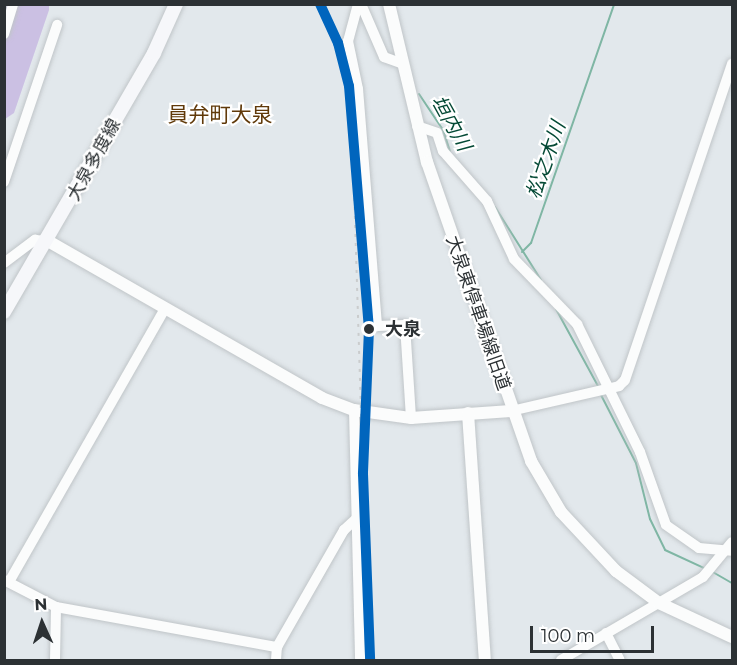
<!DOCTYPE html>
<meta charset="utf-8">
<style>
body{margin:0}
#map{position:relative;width:737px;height:665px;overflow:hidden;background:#e2e8ec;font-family:Montserrat,"Noto Sans JP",sans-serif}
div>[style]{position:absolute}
.forest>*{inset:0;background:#cbc0e3}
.stream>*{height:2px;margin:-1px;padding:0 1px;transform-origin:1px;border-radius:1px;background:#7fb6a4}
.roads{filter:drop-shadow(0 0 2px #c0c5c8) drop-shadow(0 0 2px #c0c5c8)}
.minor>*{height:10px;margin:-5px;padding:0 5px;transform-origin:5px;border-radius:5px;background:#fbfcfc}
.tertiary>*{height:12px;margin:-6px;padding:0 6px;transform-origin:6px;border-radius:6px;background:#fbfcfc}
.secondary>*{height:14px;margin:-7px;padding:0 7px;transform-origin:7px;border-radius:7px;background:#f6f7fa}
.rail>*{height:2px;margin-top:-1px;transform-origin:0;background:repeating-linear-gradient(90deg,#cacccd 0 3px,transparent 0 9px)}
.rail-1>*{height:10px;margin:-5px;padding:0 5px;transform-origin:5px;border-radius:5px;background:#0065bd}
.dots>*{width:16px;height:16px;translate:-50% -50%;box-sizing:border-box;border:3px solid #fff;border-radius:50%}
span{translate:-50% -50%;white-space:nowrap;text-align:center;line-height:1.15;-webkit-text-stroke:4.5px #fff;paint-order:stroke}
.street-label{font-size:18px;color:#2c3134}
.stop-label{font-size:18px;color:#2c3134;font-weight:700}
.left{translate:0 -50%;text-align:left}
.water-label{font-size:20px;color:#054a36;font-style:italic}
.quarter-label{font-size:21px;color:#603909}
.frame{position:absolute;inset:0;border:6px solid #2c3134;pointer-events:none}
.north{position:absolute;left:12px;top:593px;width:60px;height:60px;-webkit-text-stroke:4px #fff;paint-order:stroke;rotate:357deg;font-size:16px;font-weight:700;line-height:24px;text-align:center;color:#2c3134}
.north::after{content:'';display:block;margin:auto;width:21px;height:27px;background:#2c3134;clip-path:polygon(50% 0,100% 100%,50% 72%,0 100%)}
.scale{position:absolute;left:530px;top:626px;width:124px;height:27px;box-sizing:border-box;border:3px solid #2c3134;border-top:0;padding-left:8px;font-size:18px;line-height:21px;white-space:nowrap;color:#2c3134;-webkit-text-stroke:4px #fff;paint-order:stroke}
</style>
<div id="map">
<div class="forest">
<div style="clip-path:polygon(5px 5px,49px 5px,49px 10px,14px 113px,5px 119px)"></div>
</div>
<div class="stream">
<div style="left:419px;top:94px;width:43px;rotate:56.3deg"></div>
<div style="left:443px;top:130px;width:22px;rotate:72deg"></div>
<div style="left:495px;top:207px;width:86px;rotate:57.8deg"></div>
<div style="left:522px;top:252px;width:13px;rotate:-45deg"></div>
<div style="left:531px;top:243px;width:253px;rotate:-70.8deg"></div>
<div style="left:556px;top:309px;width:90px;rotate:61.4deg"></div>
<div style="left:600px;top:393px;width:79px;rotate:62.8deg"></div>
<div style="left:636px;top:463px;width:58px;rotate:76deg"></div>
<div style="left:650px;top:519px;width:34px;rotate:64deg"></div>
<div style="left:665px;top:550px;width:45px;rotate:24.9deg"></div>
<div style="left:711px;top:571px;width:24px;rotate:30deg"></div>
</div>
<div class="roads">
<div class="minor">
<div style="left:358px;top:4px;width:38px;rotate:105deg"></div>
<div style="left:348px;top:41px;width:49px;rotate:78.2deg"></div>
<div style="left:358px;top:89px;width:238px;rotate:85.4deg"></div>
<div style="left:377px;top:326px;width:28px;rotate:-2deg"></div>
<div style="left:405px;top:325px;width:93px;rotate:86.3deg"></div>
<div style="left:361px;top:4px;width:58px;rotate:66.5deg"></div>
<div style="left:384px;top:57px;width:20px;rotate:20deg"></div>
<div style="left:4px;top:34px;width:31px;rotate:-73deg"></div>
<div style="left:417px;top:126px;width:21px;rotate:19deg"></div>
<div style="left:437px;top:133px;width:19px;rotate:72deg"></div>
<div style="left:443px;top:151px;width:67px;rotate:48.7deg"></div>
<div style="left:487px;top:201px;width:64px;rotate:65deg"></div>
<div style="left:514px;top:259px;width:91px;rotate:45.9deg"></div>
<div style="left:577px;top:324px;width:143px;rotate:63.8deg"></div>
<div style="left:640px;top:452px;width:77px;rotate:70.4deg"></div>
<div style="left:666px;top:525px;width:40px;rotate:34.9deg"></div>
<div style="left:699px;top:548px;width:33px;rotate:5deg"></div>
<div style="left:4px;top:182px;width:166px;rotate:-71.3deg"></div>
<div style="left:4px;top:263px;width:39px;rotate:-37deg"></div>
<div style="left:35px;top:240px;width:13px;rotate:4deg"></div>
<div style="left:354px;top:410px;width:250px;rotate:88.6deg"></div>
<div style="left:511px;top:411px;width:111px;rotate:-13deg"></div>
<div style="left:619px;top:386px;width:8px;rotate:-45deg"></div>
<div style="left:625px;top:380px;width:334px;rotate:-71.3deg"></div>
<div style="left:4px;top:580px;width:59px;rotate:27.4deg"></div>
<div style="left:56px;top:607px;width:225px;rotate:10.3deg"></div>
<div style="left:9px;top:582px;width:314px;rotate:-60.3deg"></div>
<div style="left:606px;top:633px;width:30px;rotate:63deg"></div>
<div style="left:55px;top:660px;width:53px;rotate:-88.9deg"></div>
<div style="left:276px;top:660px;width:13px;rotate:-86deg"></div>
<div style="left:277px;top:647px;width:135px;rotate:-60.2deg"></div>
<div style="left:344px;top:530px;width:16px;rotate:-43deg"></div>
<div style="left:561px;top:660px;width:164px;rotate:-30.3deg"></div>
<div style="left:703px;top:577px;width:45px;rotate:-50.4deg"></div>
</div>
<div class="tertiary">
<div style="left:389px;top:4px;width:163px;rotate:76.5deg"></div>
<div style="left:427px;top:162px;width:317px;rotate:70.8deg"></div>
<div style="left:531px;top:461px;width:59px;rotate:59.5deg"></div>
<div style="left:561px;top:512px;width:81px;rotate:47deg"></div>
<div style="left:616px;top:571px;width:54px;rotate:36.7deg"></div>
<div style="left:659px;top:603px;width:81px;rotate:25deg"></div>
<div style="left:48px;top:241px;width:316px;rotate:29.8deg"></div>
<div style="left:322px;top:398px;width:34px;rotate:21deg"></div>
<div style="left:354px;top:410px;width:58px;rotate:8deg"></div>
<div style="left:411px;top:418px;width:100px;rotate:-4deg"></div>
<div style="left:468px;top:413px;width:248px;rotate:86.1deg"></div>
</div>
<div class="secondary">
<div style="left:4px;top:312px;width:299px;rotate:-59.9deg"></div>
<div style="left:154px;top:53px;width:54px;rotate:-65.8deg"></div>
</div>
</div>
<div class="rail">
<div style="left:354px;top:189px;width:285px;rotate:88.2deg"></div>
</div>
<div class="rail-1">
<div style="left:320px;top:4px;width:43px;rotate:65.2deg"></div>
<div style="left:338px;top:43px;width:44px;rotate:75.7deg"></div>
<div style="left:349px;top:86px;width:244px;rotate:85.3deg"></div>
<div style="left:369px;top:329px;width:145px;rotate:92.4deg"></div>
<div style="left:363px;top:474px;width:186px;rotate:87.8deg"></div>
</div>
<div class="dots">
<div style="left:369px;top:329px;background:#2c3134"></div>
</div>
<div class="street-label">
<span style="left:94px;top:160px;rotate:-61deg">大泉多度線</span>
<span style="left:478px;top:313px;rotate:71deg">大泉東停車場線旧道</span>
</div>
<div class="stop-label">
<span class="left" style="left:385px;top:329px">大泉</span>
</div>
<div class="water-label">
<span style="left:451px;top:123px;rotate:61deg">垣内川</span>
<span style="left:546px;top:160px;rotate:-71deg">松之木川</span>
</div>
<div class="quarter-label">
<span style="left:220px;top:115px">員弁町大泉</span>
</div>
<div class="frame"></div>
<div class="north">N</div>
<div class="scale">100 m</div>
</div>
